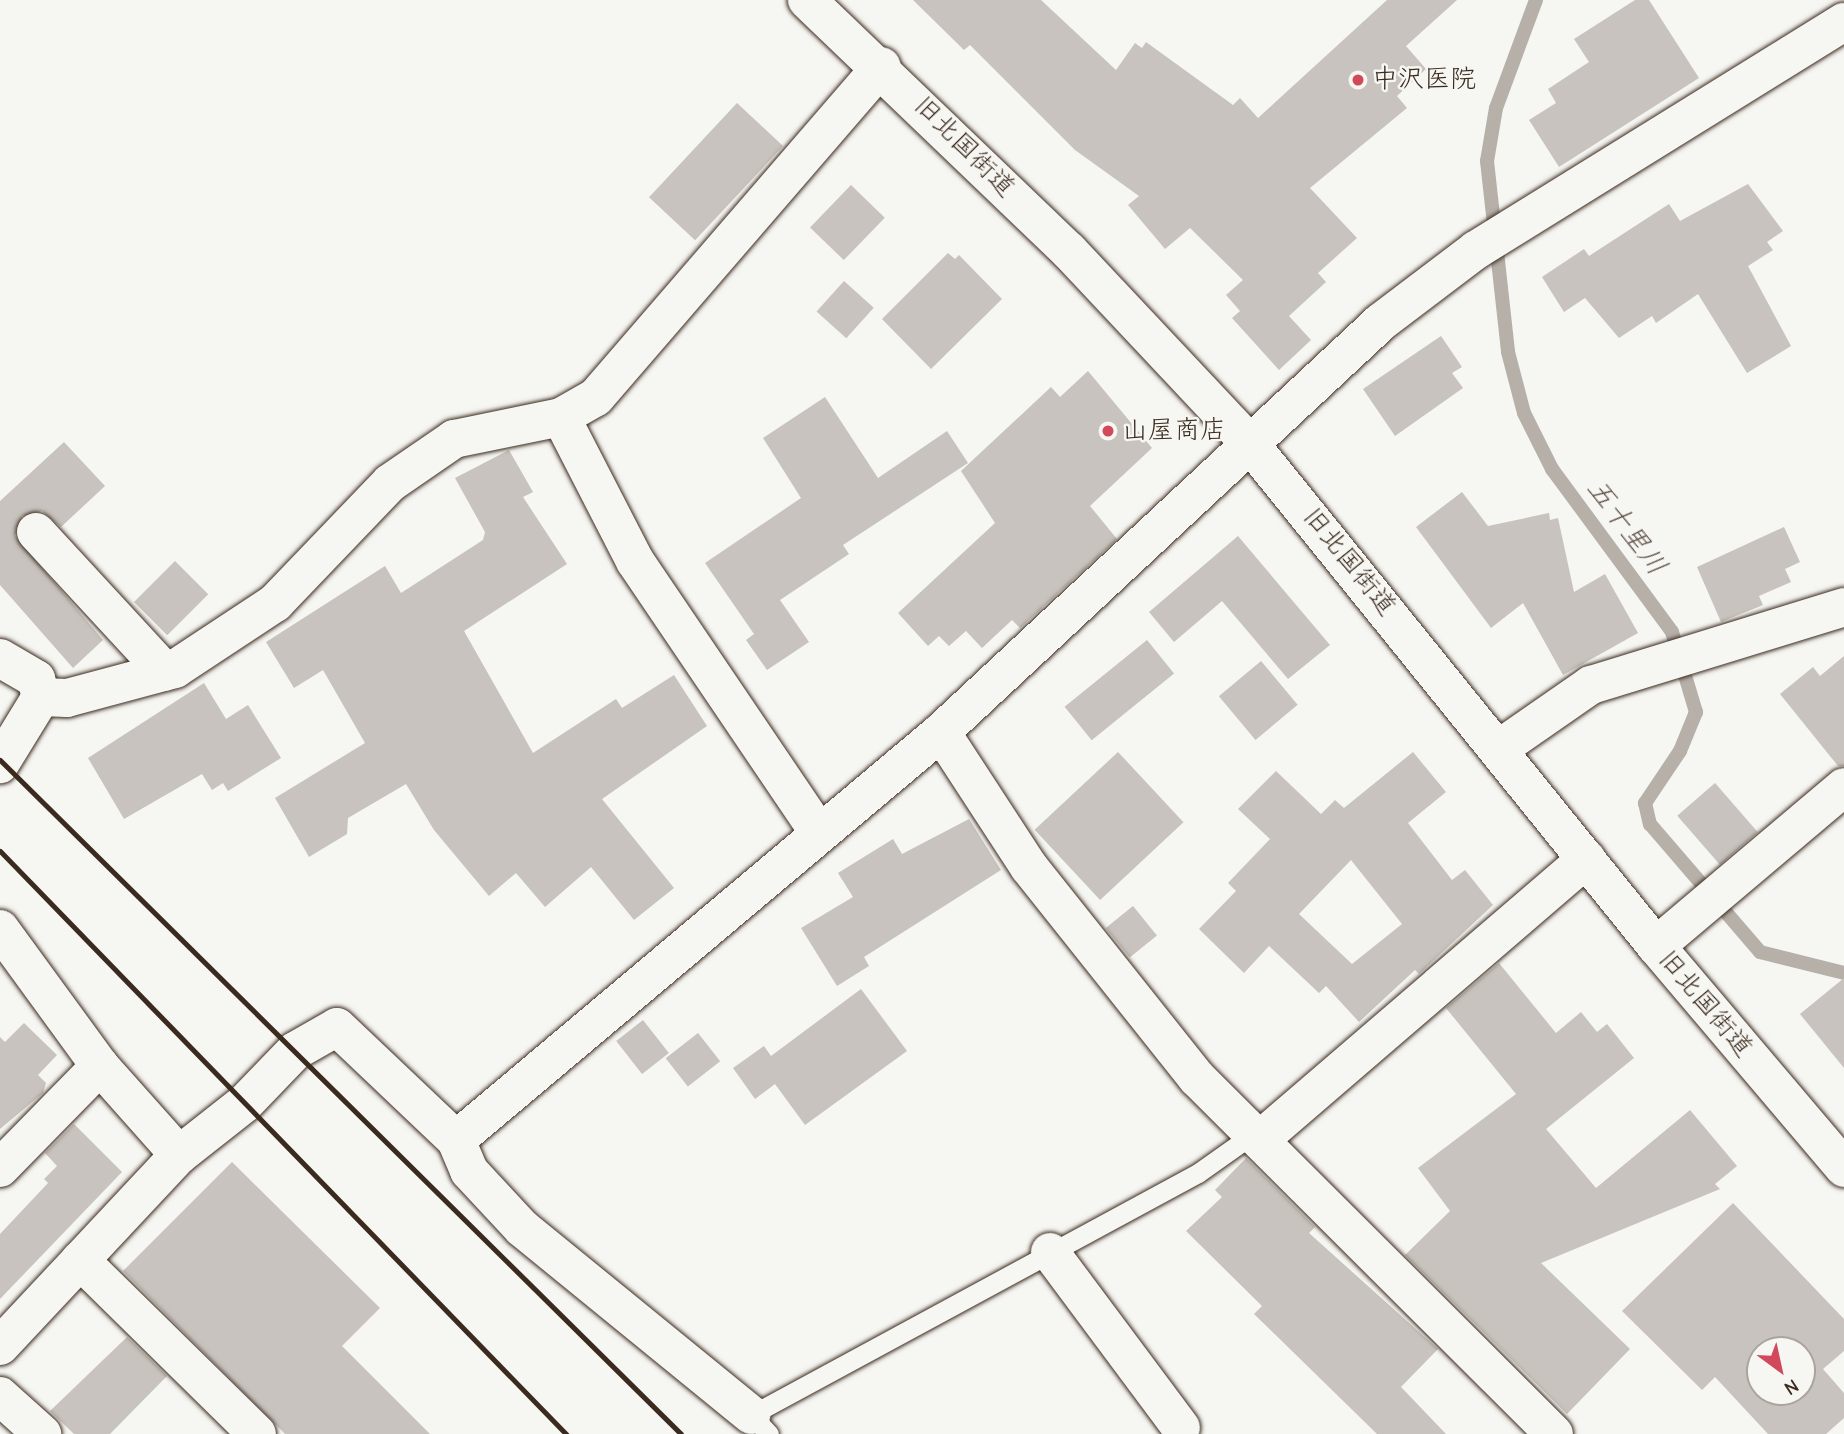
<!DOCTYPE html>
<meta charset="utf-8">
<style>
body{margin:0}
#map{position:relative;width:1844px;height:1434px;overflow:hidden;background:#f6f6f2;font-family:"Comic Neue","Klee One",sans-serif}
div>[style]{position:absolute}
.stream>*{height:14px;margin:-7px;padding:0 7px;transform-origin:7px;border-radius:7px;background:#b6b0a9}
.building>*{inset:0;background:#c8c3be;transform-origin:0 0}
.roads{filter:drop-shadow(0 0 2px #3b2a1e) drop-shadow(0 0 2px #3b2a1e)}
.service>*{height:19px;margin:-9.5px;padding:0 9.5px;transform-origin:9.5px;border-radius:9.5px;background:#f6f6f2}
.minor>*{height:38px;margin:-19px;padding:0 19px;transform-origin:19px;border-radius:19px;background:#f6f6f2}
.tertiary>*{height:38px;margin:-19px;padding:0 19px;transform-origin:19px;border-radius:19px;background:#f6f6f2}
.rail>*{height:5px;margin:-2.5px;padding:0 2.5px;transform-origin:2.5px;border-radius:2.5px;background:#3b2a1e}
.dots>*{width:19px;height:19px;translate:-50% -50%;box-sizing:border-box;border:4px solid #f6f6f2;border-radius:50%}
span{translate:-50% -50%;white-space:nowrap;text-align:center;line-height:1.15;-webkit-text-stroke:5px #f6f6f2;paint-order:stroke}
.poi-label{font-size:26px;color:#3b2a1e}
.left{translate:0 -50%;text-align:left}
.street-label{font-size:26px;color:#3b2a1e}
.water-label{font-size:28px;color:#605248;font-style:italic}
.north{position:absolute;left:1746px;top:1336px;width:70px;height:70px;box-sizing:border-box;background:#f6f6f2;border:2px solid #aba49d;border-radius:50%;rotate:147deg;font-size:19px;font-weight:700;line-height:28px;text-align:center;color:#3b2a1e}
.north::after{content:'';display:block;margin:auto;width:24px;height:32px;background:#d1495b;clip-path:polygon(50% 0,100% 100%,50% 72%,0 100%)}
</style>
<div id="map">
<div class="stream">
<div style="left:1536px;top:0;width:115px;rotate:110.3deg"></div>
<div style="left:1496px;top:108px;width:54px;rotate:99.6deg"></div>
<div style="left:1487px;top:161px;width:192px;rotate:83.7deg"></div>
<div style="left:1508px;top:352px;width:63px;rotate:75.3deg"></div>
<div style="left:1524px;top:413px;width:63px;rotate:63.4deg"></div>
<div style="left:1552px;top:469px;width:202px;rotate:53.6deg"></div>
<div style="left:1672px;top:632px;width:84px;rotate:73.3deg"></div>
<div style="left:1696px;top:712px;width:42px;rotate:112.3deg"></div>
<div style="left:1680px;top:751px;width:63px;rotate:123.9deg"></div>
<div style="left:1645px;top:803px;width:22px;rotate:77deg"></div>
<div style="left:1650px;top:824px;width:169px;rotate:49.3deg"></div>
<div style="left:1760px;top:952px;width:87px;rotate:14deg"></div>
</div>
<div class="building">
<div style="clip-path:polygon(913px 0,1041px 0,1116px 70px,1135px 43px,1142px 48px,1146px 42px,1233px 105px,1240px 98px,1258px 118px,1387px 0,1457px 0,1406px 46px,1426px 69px,1397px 96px,1407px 108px,1310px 188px,1357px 238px,1318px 273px,1326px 282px,1289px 316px,1311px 340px,1279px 370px,1232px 318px,1240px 311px,1226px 295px,1243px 280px,1190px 228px,1165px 249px,1128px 205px,1139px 196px,1075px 150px,970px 45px,964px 50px)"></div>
<div style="clip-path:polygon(1635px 0,1649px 0,1699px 78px,1559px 167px,1529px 120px,1556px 103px,1548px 89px,1589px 62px,1574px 39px)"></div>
<div style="left:737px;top:103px;width:63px;height:129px;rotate:43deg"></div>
<div style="clip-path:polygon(1748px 184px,1783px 231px,1767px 242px,1773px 250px,1748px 266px,1791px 346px,1747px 373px,1698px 294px,1656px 323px,1652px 316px,1619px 338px,1585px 298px,1564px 312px,1542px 277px,1584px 249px,1589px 256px,1669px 204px,1680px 221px)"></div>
<div style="left:851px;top:185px;width:47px;height:59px;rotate:44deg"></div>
<div style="clip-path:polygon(948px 253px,955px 259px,959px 255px,1002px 299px,931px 369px,882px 319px)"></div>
<div style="left:844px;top:281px;width:40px;height:41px;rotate:42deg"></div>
<div style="clip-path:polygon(1441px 336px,1462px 367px,1452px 373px,1463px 388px,1395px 436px,1363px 389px)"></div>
<div style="clip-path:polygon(1088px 371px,1152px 448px,1090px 506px,1117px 539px,1020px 628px,1012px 620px,982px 648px,966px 631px,949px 646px,939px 636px,928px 646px,898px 613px,995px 523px,961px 471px,1051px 387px,1060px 397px)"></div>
<div style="clip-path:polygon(825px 397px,878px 478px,947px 431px,968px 463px,843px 545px,849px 554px,780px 600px,809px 642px,767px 670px,746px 640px,754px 634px,705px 563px,801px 498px,763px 438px)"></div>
<div style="clip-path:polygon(64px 442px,105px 486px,61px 527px,42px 511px,22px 516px,15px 536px,103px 640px,73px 668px,0 585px,0 501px)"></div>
<div style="clip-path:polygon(509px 450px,533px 492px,523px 497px,567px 564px,464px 631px,533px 753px,616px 699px,622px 708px,674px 675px,707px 726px,602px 799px,674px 888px,634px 920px,591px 867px,545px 907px,516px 873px,489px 896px,434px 830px,406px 784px,348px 818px,347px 834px,309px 857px,275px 798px,365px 743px,323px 670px,294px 688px,266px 642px,385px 566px,401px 593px,483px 540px,485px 532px,455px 478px)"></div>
<div style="clip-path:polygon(1462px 492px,1488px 526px,1549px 513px,1550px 520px,1558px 518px,1574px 592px,1605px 574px,1638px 633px,1563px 675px,1523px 603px,1491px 628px,1416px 527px)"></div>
<div style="clip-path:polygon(1784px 527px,1800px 562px,1785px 569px,1791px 582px,1759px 596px,1763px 605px,1721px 622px,1697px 567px)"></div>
<div style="clip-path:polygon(1238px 536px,1330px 645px,1288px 679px,1222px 601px,1174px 642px,1149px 612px)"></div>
<div style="left:175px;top:561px;width:47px;height:58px;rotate:45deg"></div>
<div style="left:1147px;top:640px;width:43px;height:106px;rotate:51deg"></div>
<div style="clip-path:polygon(1844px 656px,1844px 766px,1838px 766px,1780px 694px,1813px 667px,1820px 676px)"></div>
<div style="left:1261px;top:661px;width:57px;height:55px;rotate:50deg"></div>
<div style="clip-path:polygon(204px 683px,226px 719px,248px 705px,281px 758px,228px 791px,223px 783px,212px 790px,202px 774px,124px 819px,88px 758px)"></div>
<div style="left:1118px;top:752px;width:96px;height:114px;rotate:47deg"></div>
<div style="clip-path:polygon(evenodd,1413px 752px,1446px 792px,1408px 823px,1452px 880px,1465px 870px,1493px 905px,1419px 974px,1415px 970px,1359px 1022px,1326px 986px,1319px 993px,1269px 946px,1244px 973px,1199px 929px,1236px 891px,1228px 883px,1270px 839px,1238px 809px,1276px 771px,1321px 814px,1335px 800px,1344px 808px,1413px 752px,1351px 860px,1402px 924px,1352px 964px,1299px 914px,1351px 860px)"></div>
<div style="left:1715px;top:783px;width:65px;height:50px;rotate:49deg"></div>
<div style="clip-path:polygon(969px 819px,1001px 870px,864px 957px,869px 966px,837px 986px,801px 928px,853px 897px,838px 873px,893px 839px,902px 854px)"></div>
<div style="left:1133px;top:906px;width:38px;height:35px;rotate:51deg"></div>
<div style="clip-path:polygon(1499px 963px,1556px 1033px,1581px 1012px,1597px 1032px,1607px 1024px,1634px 1058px,1546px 1129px,1596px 1188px,1690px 1110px,1737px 1166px,1715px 1184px,1720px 1189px,1541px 1263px,1630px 1349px,1567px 1414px,1405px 1255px,1450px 1211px,1418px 1168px,1516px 1094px,1446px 1008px)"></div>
<div style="clip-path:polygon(1844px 978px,1844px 1068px,1800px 1014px)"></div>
<div style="clip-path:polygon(861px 989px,907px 1051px,805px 1125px,775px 1084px,755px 1099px,733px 1068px,764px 1046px,771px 1056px)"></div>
<div style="left:643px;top:1020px;width:42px;height:34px;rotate:52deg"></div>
<div style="clip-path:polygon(24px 1023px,57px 1055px,38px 1075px,46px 1083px,43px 1093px,0 1129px,0 1037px,5px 1042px)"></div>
<div style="left:698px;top:1033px;width:36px;height:41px;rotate:52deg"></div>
<div style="clip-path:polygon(74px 1124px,122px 1172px,0 1299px,0 1234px,48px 1183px,44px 1179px,57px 1166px,45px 1153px)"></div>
<div style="clip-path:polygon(1246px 1158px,1315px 1227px,1309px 1233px,1438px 1349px,1401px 1387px,1446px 1434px,1377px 1434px,1254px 1314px,1262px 1306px,1186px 1231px,1222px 1197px,1215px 1190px)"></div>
<div style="clip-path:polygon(232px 1162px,380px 1308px,342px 1346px,430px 1434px,285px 1434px,123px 1271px)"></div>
<div style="clip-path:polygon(evenodd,1733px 1203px,1844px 1319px,1844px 1351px,1823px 1369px,1844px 1393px,1844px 1418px,1826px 1434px,1768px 1434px,1715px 1377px,1702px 1390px,1622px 1311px,1733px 1203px,1760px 1350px,1802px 1350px,1802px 1392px,1760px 1392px,1760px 1350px)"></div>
<div style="clip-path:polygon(127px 1337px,167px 1376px,110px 1434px,74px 1434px,50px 1411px)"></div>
</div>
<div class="roads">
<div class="service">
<div style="left:769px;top:1434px;width:26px;rotate:-133deg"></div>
<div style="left:751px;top:1415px;width:508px;rotate:-28.43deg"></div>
<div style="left:1198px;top:1173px;width:55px;rotate:-35.4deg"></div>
<div style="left:1243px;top:1141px;width:17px;rotate:-10deg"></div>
</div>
<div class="minor">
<div style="left:807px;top:0;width:363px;rotate:43.8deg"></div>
<div style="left:1069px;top:251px;width:266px;rotate:46.8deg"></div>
<div style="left:561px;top:417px;width:162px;rotate:62.8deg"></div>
<div style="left:635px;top:561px;width:328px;rotate:55.9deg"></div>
<div style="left:36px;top:532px;width:190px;rotate:47.3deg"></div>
<div style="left:0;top:658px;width:42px;rotate:30.3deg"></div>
<div style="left:36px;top:679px;width:19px;rotate:74deg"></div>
<div style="left:41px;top:697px;width:79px;rotate:121.5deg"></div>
<div style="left:41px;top:697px;width:26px;rotate:2deg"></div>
<div style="left:67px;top:698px;width:112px;rotate:-15deg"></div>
<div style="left:175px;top:669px;width:120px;rotate:-33.4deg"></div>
<div style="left:275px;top:603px;width:166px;rotate:-46.2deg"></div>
<div style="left:390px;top:483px;width:78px;rotate:-34.5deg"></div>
<div style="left:454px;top:439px;width:109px;rotate:-11.6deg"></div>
<div style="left:561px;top:417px;width:40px;rotate:-29.7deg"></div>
<div style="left:596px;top:397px;width:437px;rotate:-49.2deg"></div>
<div style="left:941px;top:732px;width:161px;rotate:56.9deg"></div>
<div style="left:1029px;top:867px;width:270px;rotate:51.5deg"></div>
<div style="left:1197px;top:1078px;width:504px;rotate:44.92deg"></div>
<div style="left:1500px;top:748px;width:111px;rotate:-34.7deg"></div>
<div style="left:1591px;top:685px;width:265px;rotate:-17.1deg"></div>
<div style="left:0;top:929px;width:170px;rotate:53.9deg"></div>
<div style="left:100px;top:1066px;width:119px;rotate:48.4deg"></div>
<div style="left:1656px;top:946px;width:246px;rotate:-40.2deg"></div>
<div style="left:1262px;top:1138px;width:428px;rotate:-40.7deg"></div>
<div style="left:456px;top:1140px;width:34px;rotate:67deg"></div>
<div style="left:469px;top:1171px;width:78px;rotate:47.1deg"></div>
<div style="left:522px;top:1228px;width:296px;rotate:39.2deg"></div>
<div style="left:0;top:1168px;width:143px;rotate:-45.6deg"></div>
<div style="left:1050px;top:1252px;width:219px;rotate:53.3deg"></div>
<div style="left:80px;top:1260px;width:248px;rotate:44.5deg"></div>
<div style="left:0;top:1346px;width:262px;rotate:-46.9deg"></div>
<div style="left:179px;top:1155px;width:84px;rotate:-38.2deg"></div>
<div style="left:245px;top:1103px;width:72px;rotate:-46.1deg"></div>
<div style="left:295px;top:1051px;width:48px;rotate:-29.7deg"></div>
<div style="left:337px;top:1027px;width:164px;rotate:43.5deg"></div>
<div style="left:456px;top:1140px;width:634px;rotate:-40.07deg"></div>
<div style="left:941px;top:732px;width:601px;rotate:-42.98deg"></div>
<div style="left:1381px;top:322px;width:119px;rotate:-37.2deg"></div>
<div style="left:1476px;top:250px;width:433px;rotate:-31.8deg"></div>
<div style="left:0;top:1396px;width:57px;rotate:42.1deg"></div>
</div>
<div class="tertiary">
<div style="left:1251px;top:445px;width:644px;rotate:51.05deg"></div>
<div style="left:1656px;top:946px;width:291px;rotate:49.7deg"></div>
</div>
</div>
<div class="rail">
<div style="left:0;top:760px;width:958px;rotate:44.7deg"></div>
<div style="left:0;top:851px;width:813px;rotate:45.85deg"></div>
</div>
<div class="dots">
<div style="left:1358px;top:80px;background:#d1495b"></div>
<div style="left:1108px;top:431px;background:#d1495b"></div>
</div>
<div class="poi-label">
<span class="left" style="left:1372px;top:80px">中沢医院</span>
<span class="left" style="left:1122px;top:431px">山屋商店</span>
</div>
<div class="street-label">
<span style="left:964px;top:147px;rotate:45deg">旧北国街道</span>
<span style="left:1349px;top:562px;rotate:51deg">旧北国街道</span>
<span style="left:1705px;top:1004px;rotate:50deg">旧北国街道</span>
</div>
<div class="water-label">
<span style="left:1627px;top:527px;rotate:53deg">五十里川</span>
</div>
<div class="north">N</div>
</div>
